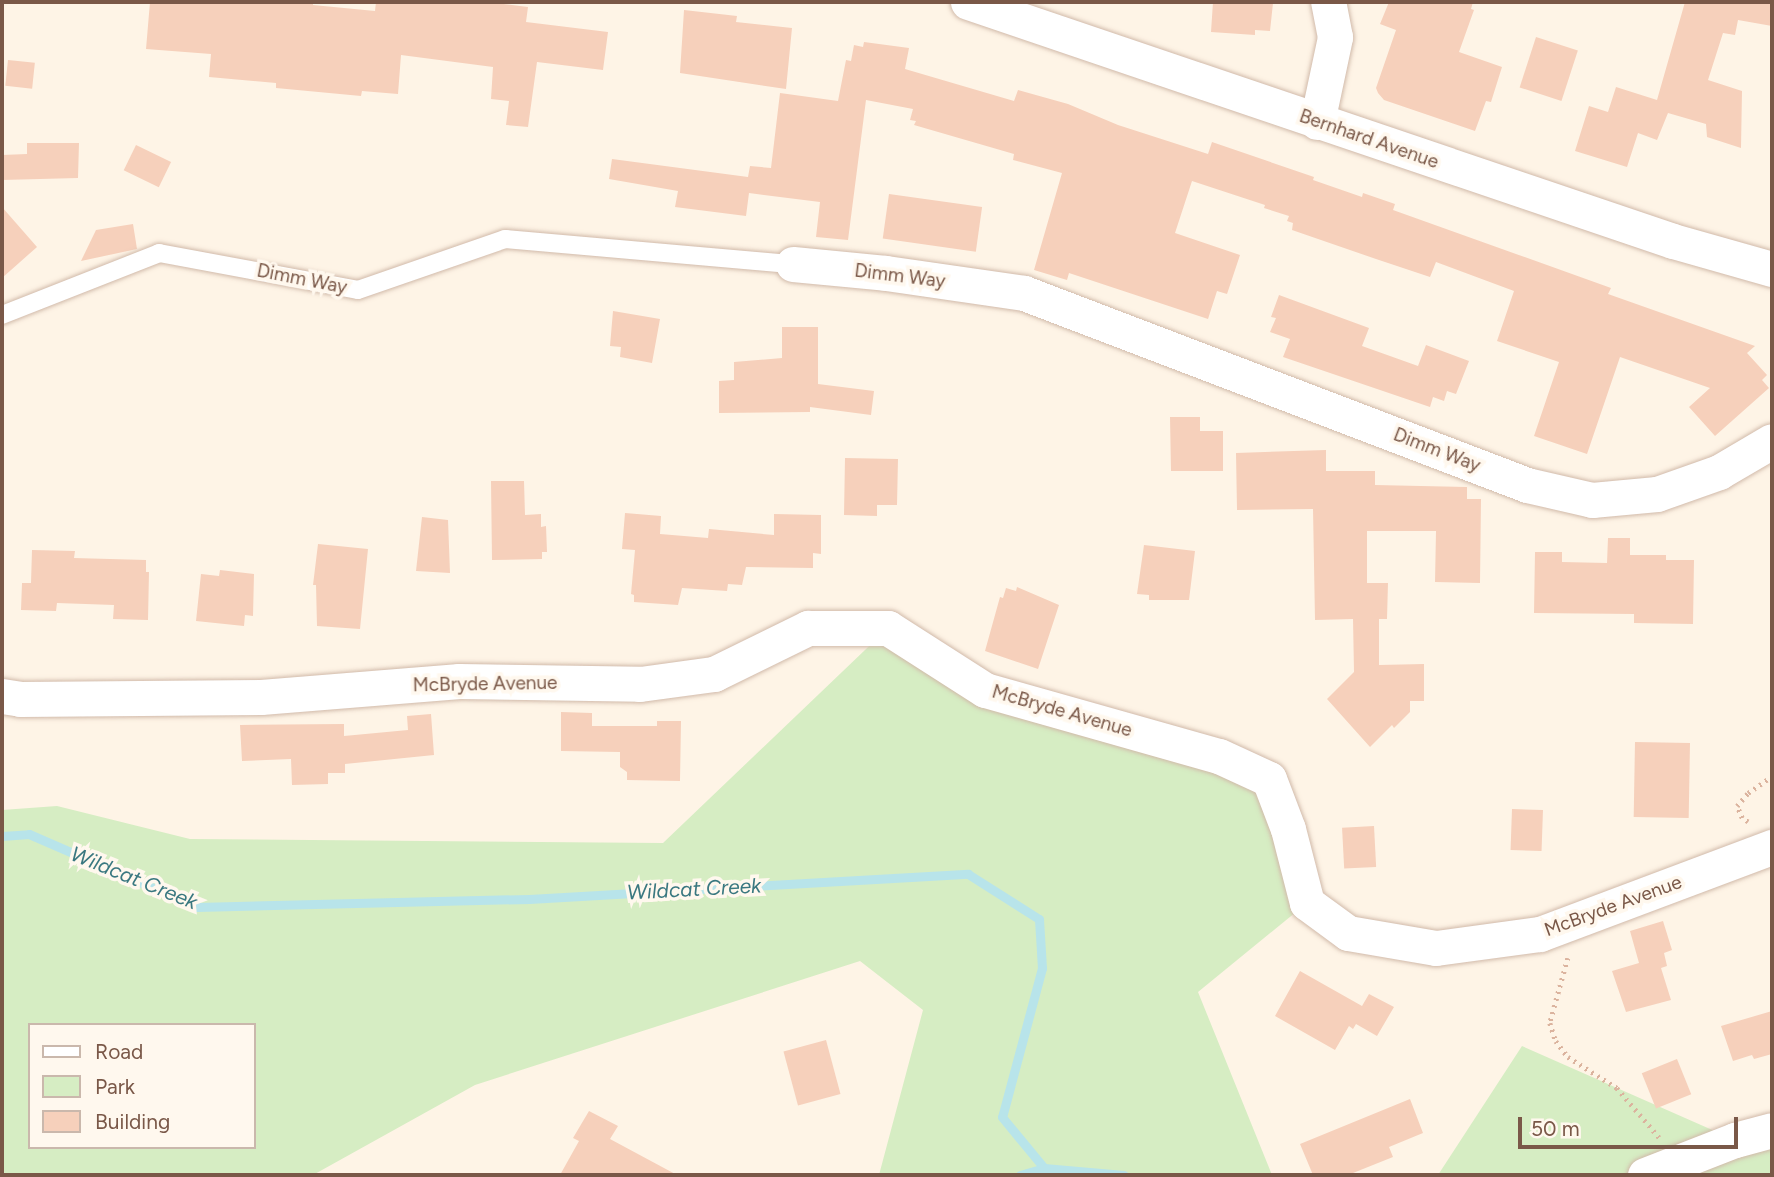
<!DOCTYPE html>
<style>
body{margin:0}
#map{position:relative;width:1774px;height:1177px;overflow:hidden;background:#fef4e6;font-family:Figtree,sans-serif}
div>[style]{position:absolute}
.green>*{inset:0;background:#d6edc3}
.stream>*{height:9px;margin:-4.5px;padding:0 4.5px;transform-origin:4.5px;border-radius:4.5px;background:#b8e4ea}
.building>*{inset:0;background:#f6d0bb;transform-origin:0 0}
.path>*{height:4.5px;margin-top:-2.25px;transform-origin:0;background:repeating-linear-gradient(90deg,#dbb39e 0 2px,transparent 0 7px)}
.roads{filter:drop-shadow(0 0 2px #d1baaa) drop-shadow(0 0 2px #d1baaa)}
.service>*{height:18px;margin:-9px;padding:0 9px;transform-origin:9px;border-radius:9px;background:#fff}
.minor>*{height:35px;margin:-17.5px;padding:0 17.5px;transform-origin:17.5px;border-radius:17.5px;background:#fff}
span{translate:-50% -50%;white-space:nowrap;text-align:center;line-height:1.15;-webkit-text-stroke:7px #fff8ee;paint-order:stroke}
.street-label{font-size:19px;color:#7a5848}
.water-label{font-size:21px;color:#3a7880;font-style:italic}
.frame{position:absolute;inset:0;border:4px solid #7a5848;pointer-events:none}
.legend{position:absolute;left:28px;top:1023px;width:228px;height:126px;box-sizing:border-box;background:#fff8ee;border:2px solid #cab8ac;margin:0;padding:9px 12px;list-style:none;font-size:21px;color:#7a5848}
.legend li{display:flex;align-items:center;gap:14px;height:35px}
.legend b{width:35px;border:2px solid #cab8ac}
.scale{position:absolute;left:1518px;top:1117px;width:220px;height:32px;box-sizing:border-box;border:4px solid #7a5848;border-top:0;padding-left:9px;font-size:21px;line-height:24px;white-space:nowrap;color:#7a5848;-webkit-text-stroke:5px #fff8ee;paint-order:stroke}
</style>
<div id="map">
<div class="green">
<div style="clip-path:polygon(evenodd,888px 628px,985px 690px,1269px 779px,1307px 903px,1198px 992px,1272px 1175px,879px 1175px,923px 1010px,860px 961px,475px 1085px,313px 1175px,2px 1175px,2px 810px,57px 806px,190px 839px,663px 843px,888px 628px,30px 1025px,254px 1025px,254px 1147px,30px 1147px,30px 1025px)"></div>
<div style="clip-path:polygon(1522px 1046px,1735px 1140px,1772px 1127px,1772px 1175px,1438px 1175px)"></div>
</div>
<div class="stream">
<div style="left:2px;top:836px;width:27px;rotate:-4deg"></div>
<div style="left:29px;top:834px;width:183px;rotate:23.5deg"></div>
<div style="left:197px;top:907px;width:332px;rotate:-1.4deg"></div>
<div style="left:529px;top:899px;width:440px;rotate:-3.3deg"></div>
<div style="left:968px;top:874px;width:84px;rotate:32.4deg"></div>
<div style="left:1039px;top:919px;width:49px;rotate:86.5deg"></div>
<div style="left:1042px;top:968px;width:154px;rotate:105deg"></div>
<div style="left:1002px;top:1117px;width:66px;rotate:50.5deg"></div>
<div style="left:1044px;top:1168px;width:80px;rotate:5deg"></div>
<div style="left:1020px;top:1175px;width:25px;rotate:-16deg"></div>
</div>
<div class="building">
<div style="clip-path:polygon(150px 2px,313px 2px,313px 5px,375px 11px,376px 2px,486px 2px,528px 7px,526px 22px,608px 32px,603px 70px,537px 62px,528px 127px,506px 125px,509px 101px,491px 99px,493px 67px,401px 55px,398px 94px,362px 91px,361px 96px,276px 88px,276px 83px,209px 77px,211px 54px,146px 49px)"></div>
<div style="clip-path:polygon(1213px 2px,1273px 3px,1270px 31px,1255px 30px,1255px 35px,1211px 32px)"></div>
<div style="clip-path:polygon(1389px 2px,1473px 2px,1471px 9px,1474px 10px,1459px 52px,1502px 67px,1491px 102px,1486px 101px,1475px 131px,1384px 100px,1378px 93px,1376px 88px,1396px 30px,1380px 24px)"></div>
<div style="clip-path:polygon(1685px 2px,1772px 2px,1772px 26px,1738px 20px,1735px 35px,1723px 33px,1708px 80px,1742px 91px,1741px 148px,1707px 137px,1706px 124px,1668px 113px,1657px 140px,1638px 133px,1627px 167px,1575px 151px,1589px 106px,1608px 112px,1616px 87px,1657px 100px)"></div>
<div style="clip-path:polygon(684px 10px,737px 16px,736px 22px,792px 28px,786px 89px,680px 73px)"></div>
<div style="left:1536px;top:37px;width:44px;height:53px;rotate:18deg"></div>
<div style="clip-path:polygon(864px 42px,909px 48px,905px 69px,1014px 101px,1018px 90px,1068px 104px,1118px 125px,1208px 154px,1212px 142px,1314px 177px,1313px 180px,1362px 197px,1363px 193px,1395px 204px,1393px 210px,1611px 288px,1608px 294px,1755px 346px,1747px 353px,1767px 375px,1762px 380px,1769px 388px,1715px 436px,1689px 407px,1710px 388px,1620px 357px,1587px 454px,1534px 436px,1559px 362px,1497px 341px,1514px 291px,1436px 262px,1430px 277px,1376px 259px,1292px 230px,1293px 223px,1287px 221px,1289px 216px,1264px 208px,1265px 205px,1192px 181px,1175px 233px,1240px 255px,1227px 294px,1217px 291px,1208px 319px,1069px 273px,1067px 280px,1034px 270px,1062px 173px,1013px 160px,1014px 154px,914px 125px,916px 121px,910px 120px,913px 109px,866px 100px,848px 240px,816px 237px,820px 202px,749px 193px,746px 216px,675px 207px,678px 191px,609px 179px,612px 159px,748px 177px,750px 166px,771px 168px,780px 93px,838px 101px,846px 60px,851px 61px,854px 45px,863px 47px)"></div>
<div style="left:8px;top:60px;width:27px;height:26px;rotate:6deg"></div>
<div style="clip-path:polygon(27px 143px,79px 143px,78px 178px,2px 180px,2px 155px,27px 154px)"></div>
<div style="left:136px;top:145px;width:39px;height:28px;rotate:26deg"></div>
<div style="left:889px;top:194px;width:94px;height:45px;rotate:8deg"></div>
<div style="clip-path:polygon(2px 207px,37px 247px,2px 278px)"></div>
<div style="clip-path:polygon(133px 224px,137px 249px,81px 261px,96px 230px)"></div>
<div style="clip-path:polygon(1279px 295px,1369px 328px,1362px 346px,1418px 366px,1426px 345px,1469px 361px,1456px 394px,1447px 391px,1444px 401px,1433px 397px,1430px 407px,1283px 357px,1290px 339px,1270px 332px,1276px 318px,1271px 317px)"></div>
<div style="clip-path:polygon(613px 311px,660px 319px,652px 363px,620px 357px,621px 347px,610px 346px)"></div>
<div style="clip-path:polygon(782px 327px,818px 327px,818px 384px,874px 391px,871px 415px,810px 407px,810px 412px,719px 413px,719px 381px,734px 380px,734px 362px,782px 358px)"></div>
<div style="clip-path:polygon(1170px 417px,1200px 417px,1200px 431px,1223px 431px,1223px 471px,1171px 471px)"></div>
<div style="clip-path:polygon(1326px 450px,1326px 471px,1375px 471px,1375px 485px,1467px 487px,1467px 499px,1481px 499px,1480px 583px,1435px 582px,1436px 531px,1367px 531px,1367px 583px,1388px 583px,1387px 619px,1379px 619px,1379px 665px,1424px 664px,1424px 701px,1410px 701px,1410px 712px,1394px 728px,1392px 725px,1370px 747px,1327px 699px,1354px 672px,1353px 619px,1315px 620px,1313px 509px,1237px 510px,1236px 453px)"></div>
<div style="clip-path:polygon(845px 458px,898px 459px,897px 505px,877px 505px,877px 516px,844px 515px)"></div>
<div style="clip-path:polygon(491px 481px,524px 481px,525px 515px,541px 514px,541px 527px,546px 526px,547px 552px,542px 552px,542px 559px,492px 560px)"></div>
<div style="clip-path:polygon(625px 513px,661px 516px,660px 534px,708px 538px,709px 529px,774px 535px,774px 514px,821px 515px,821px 554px,813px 553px,813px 568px,746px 567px,742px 585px,728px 584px,727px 591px,682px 588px,678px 605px,634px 602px,634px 595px,631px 594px,635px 550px,622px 549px)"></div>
<div style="clip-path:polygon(422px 517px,448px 520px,450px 573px,416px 571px)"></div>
<div style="clip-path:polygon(1608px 538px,1630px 538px,1630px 555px,1666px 555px,1666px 560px,1694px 560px,1693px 624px,1634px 623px,1634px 614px,1534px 613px,1535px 552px,1562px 552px,1562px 562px,1607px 563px)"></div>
<div style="clip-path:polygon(318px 544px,368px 549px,360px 629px,317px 626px,316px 585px,313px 585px)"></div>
<div style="clip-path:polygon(1144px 545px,1195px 551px,1189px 600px,1149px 600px,1149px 595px,1137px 594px)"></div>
<div style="clip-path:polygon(32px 550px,75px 551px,74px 558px,146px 560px,146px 572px,149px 572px,148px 620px,113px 619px,114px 605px,57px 603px,56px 611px,21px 610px,22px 583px,31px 583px)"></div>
<div style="clip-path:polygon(220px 570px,254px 574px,253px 616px,245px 615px,244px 626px,196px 621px,201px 574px,219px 576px)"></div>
<div style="clip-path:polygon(1017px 587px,1059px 605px,1038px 669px,985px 651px,1000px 597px,1003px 598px,1006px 588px,1016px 591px)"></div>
<div style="clip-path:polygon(561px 712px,592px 713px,592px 726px,657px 726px,657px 721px,681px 721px,680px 781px,627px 780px,627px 772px,620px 767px,620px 752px,561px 751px)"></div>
<div style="clip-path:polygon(431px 714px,434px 755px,345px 764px,345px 773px,328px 773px,328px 784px,292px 785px,291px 759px,242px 761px,240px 725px,344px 724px,344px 736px,408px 730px,407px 716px)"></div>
<div style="left:1635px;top:742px;width:55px;height:75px;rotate:1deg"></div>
<div style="left:1512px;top:809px;width:31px;height:41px;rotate:2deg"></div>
<div style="left:1374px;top:826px;width:41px;height:32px;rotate:87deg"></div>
<div style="clip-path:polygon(1663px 921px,1672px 950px,1664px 953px,1667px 966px,1661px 968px,1671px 1000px,1626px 1012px,1612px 971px,1639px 963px,1630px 931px)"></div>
<div style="clip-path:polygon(1300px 971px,1362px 1006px,1369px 994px,1394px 1007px,1377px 1036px,1356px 1024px,1353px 1029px,1349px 1026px,1335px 1050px,1275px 1016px)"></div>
<div style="clip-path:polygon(1772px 1011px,1772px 1054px,1754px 1059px,1752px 1055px,1733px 1061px,1721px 1026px)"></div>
<div style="left:826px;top:1040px;width:56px;height:44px;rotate:75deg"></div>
<div style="left:1677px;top:1059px;width:38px;height:38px;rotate:68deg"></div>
<div style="clip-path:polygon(1410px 1099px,1423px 1133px,1389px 1147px,1393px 1157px,1348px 1175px,1313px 1175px,1300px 1144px)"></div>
<div style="clip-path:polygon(589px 1111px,618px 1126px,610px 1139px,677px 1175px,560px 1175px,579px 1141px,573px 1138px)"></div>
</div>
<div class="path">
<div style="left:1748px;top:822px;width:7px;rotate:-146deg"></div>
<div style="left:1742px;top:818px;width:13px;rotate:-113deg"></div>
<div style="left:1737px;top:806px;width:17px;rotate:-50deg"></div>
<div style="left:1748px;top:793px;width:29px;rotate:-35deg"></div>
<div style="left:1568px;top:958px;width:67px;rotate:105.5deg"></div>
<div style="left:1550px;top:1023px;width:19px;rotate:72deg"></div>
<div style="left:1556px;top:1041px;width:20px;rotate:53deg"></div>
<div style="left:1568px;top:1057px;width:58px;rotate:32.3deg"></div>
<div style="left:1617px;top:1088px;width:65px;rotate:49.4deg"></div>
</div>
<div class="roads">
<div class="service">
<div style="left:2px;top:315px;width:169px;rotate:-21.5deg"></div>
<div style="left:159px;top:253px;width:202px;rotate:10.5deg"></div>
<div style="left:358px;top:290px;width:156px;rotate:-19.1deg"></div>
<div style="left:505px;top:239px;width:289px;rotate:5deg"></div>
</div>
<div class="minor">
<div style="left:968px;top:2px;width:744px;rotate:18.73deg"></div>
<div style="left:1673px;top:241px;width:103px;rotate:15.8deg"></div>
<div style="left:1317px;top:122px;width:87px;rotate:-78deg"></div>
<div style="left:1335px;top:37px;width:36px;rotate:-101deg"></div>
<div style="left:793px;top:264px;width:93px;rotate:5.5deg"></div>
<div style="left:886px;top:273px;width:139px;rotate:8.2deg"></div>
<div style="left:1024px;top:293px;width:538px;rotate:20.89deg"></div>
<div style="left:1527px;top:485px;width:67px;rotate:13deg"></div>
<div style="left:1592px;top:500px;width:65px;rotate:-5.3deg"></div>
<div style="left:1657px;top:494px;width:66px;rotate:-19.5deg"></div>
<div style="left:1719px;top:472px;width:61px;rotate:-30.3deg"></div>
<div style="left:2px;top:696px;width:18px;rotate:9deg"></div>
<div style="left:20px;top:699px;width:241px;rotate:-0.5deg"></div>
<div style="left:261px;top:697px;width:199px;rotate:-4.6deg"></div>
<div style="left:459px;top:681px;width:181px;rotate:0.9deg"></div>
<div style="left:640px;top:684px;width:75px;rotate:-7.7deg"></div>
<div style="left:714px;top:674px;width:105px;rotate:-26.1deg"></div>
<div style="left:808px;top:628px;width:80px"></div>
<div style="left:888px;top:628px;width:115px;rotate:32.6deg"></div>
<div style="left:985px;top:690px;width:243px;rotate:15.8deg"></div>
<div style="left:1219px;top:756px;width:55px;rotate:24.7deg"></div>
<div style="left:1269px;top:779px;width:53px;rotate:69.2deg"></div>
<div style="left:1288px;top:829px;width:76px;rotate:75.6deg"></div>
<div style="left:1307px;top:903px;width:51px;rotate:36.2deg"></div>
<div style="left:1348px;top:933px;width:89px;rotate:9.7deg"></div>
<div style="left:1436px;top:948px;width:105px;rotate:-7.7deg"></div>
<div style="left:1540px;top:934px;width:248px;rotate:-20.6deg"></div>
<div style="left:1645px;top:1175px;width:97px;rotate:-21.3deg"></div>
<div style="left:1735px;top:1140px;width:38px;rotate:-15deg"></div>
</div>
</div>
<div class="street-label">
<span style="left:1369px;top:139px;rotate:19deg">Bernhard Avenue</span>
<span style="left:900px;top:276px;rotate:7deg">Dimm Way</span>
<span style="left:302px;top:279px;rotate:11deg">Dimm Way</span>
<span style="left:1437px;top:450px;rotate:21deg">Dimm Way</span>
<span style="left:485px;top:684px;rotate:-1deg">McBryde Avenue</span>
<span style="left:1062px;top:711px;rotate:16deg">McBryde Avenue</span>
<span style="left:1613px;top:906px;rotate:-20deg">McBryde Avenue</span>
</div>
<div class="water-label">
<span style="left:134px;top:878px;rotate:22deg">Wildcat Creek</span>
<span style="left:694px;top:889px;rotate:-3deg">Wildcat Creek</span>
</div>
<div class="frame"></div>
<ul class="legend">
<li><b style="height:9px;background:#fff"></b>Road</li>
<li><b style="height:19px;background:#d6edc3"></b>Park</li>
<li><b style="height:19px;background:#f6d0bb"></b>Building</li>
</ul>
<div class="scale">50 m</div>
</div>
